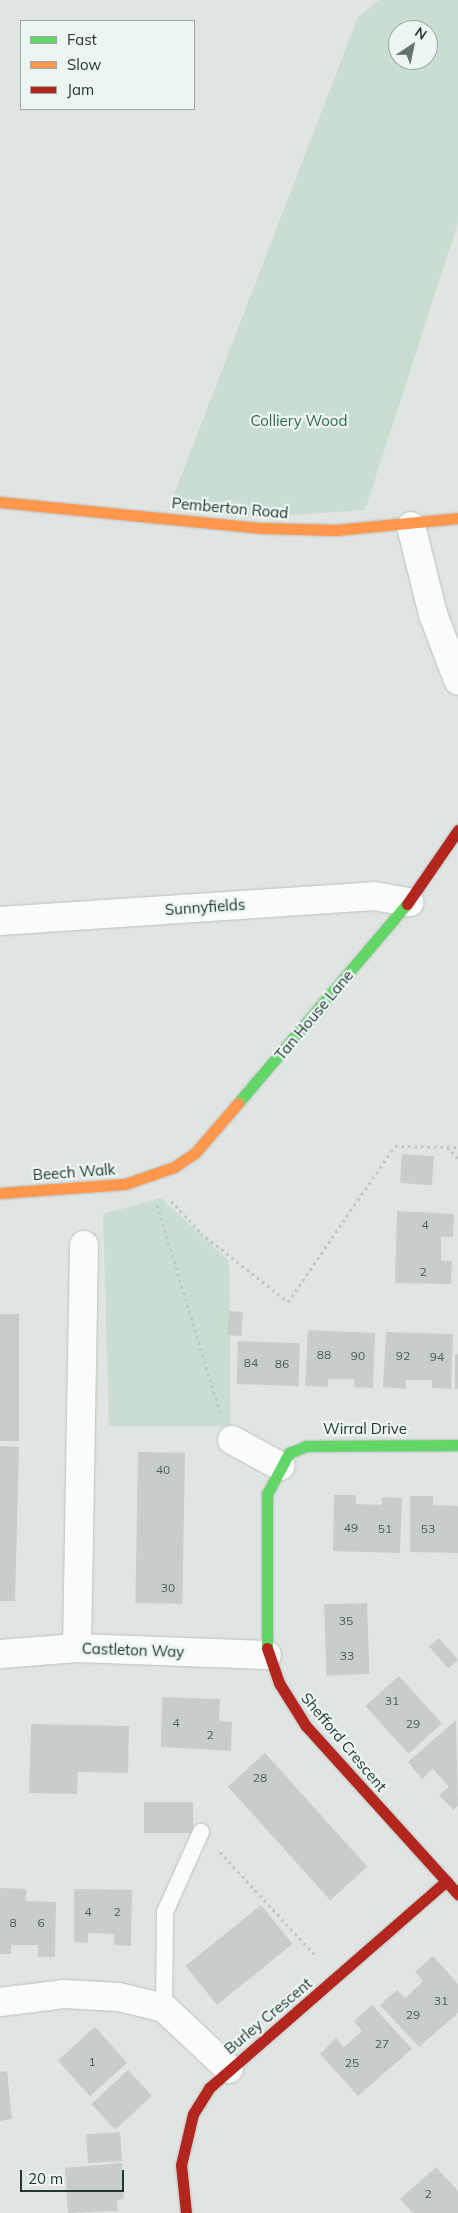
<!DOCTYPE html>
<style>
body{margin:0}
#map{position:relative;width:458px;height:2213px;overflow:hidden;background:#e0e5e3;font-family:Mulish,sans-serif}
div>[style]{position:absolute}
.green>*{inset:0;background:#c9ded1}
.building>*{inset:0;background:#c7cdcb;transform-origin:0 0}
.path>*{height:3px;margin-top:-1.5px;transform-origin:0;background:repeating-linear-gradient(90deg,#bfc6c5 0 2.5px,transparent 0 6.5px)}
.roads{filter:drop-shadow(0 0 1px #bdc2c0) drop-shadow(0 0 1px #bdc2c0)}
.lane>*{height:16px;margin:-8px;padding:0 8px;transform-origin:8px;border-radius:8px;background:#fafbfb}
.street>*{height:28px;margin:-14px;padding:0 14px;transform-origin:14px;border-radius:14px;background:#fafbfb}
.fast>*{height:11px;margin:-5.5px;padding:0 5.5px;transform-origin:5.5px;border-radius:5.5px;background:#63d668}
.slow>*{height:11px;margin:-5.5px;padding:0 5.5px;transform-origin:5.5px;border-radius:5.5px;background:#ff974d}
.jam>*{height:11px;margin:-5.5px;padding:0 5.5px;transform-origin:5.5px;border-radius:5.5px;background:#b3261e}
span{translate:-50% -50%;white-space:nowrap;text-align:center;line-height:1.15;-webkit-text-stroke:4.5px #edf5f2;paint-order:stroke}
.number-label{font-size:12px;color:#4a5d59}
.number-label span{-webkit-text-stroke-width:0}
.park-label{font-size:15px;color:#2d6b48}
.street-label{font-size:15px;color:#203732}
.legend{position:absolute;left:20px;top:20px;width:175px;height:90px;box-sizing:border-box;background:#edf5f2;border:1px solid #9ba9a5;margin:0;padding:6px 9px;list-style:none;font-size:15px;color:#203732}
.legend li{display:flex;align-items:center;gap:10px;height:25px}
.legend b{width:25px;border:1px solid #9ba9a5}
.north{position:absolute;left:388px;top:20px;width:50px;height:50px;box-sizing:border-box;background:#edf5f2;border:1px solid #9ba9a5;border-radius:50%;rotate:34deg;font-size:14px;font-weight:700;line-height:20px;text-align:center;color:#203732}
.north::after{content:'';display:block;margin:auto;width:18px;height:22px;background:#637470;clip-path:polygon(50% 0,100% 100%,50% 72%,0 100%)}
.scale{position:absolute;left:20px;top:2170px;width:104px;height:22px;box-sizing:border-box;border:2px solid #203732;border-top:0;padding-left:6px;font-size:15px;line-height:18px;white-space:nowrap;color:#203732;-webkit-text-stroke:4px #edf5f2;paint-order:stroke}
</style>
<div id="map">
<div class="green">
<div style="clip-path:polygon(evenodd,379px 0,458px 0,458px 223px,365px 510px,247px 518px,170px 505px,358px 17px,379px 0,398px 30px,428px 30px,428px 60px,398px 60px,398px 30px)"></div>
<div style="clip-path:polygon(161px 1198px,229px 1261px,231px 1426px,109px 1426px,103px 1214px)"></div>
</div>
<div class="building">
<div style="left:402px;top:1154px;width:32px;height:29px;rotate:4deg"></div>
<div style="clip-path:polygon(397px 1211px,454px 1214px,453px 1237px,441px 1237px,441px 1261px,452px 1261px,451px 1284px,395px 1283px)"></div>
<div style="left:229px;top:1311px;width:14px;height:24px;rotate:4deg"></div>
<div style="left:0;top:1314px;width:19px;height:127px"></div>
<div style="clip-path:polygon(308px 1330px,375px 1333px,373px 1388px,354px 1387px,354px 1379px,328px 1379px,328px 1387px,305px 1386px)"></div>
<div style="clip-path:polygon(386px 1332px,453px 1334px,451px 1389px,432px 1388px,432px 1380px,406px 1380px,406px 1389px,383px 1387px)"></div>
<div style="left:238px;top:1341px;width:62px;height:43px;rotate:2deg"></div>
<div style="left:455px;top:1354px;width:3px;height:35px"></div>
<div style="clip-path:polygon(0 1446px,19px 1447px,15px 1601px,0 1601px)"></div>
<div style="left:138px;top:1452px;width:47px;height:151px;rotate:1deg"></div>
<div style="clip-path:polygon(334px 1495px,356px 1495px,356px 1504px,382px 1505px,382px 1497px,402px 1498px,400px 1553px,333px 1551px)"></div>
<div style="clip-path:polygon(410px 1496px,433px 1496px,433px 1505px,458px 1506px,458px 1553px,410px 1552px)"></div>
<div style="left:367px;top:1603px;width:71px;height:43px;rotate:88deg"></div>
<div style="left:439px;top:1638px;width:29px;height:13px;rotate:49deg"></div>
<div style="left:399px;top:1676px;width:64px;height:45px;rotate:48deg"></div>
<div style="clip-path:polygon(162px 1697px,220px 1699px,219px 1721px,232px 1722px,231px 1751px,161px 1747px)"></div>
<div style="clip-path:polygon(456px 1720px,458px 1806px,453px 1810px,439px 1795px,449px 1787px,433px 1769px,422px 1779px,408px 1762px)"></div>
<div style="clip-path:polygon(31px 1724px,129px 1726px,128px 1773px,78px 1772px,77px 1794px,29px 1793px)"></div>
<div style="left:265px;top:1753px;width:153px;height:50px;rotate:48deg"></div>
<div style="left:193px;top:1802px;width:31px;height:49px;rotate:90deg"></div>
<div style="clip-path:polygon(0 1888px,26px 1889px,26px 1901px,56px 1902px,55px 1957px,38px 1957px,38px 1945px,11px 1945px,11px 1954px,0 1954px)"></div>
<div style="clip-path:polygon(74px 1889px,132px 1890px,131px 1946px,114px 1945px,114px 1934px,88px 1933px,88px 1943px,74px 1942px)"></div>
<div style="left:261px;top:1905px;width:50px;height:97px;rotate:51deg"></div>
<div style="clip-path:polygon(433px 1956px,458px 1984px,458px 2013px,419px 2047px,380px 2005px,397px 1990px,405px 1998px,423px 1981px,415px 1972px)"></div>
<div style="clip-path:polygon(372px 2005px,412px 2049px,358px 2096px,320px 2054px,336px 2038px,344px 2047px,362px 2031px,354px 2021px)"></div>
<div style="left:95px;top:2027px;width:48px;height:50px;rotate:48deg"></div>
<div style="left:128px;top:2070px;width:35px;height:50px;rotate:47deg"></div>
<div style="clip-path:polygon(7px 2071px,12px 2119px,0 2121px,0 2072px)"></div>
<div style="left:120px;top:2132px;width:29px;height:34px;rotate:86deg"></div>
<div style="clip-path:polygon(122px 2163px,124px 2199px,117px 2200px,118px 2211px,68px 2213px,65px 2168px)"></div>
<div style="clip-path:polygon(436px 2167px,458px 2191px,458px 2213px,413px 2213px,400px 2199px)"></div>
</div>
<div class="path">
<div style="left:447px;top:1147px;width:16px;rotate:45deg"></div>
<div style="left:171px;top:1201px;width:44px;rotate:46.8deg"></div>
<div style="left:201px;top:1233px;width:111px;rotate:38.4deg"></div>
<div style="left:288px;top:1302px;width:189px;rotate:-55.6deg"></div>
<div style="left:395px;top:1146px;width:63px;rotate:0.9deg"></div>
<div style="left:157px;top:1205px;width:216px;rotate:73.1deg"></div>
<div style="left:220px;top:1852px;width:139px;rotate:47.3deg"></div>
</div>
<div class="roads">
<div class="lane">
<div style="left:164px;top:2008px;width:96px;rotate:-89.4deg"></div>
<div style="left:165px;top:1912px;width:88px;rotate:-65.8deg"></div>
</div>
<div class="street">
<div style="left:411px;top:526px;width:91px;rotate:76deg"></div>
<div style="left:433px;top:614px;width:71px;rotate:69.3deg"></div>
<div style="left:0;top:921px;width:375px;rotate:-3.8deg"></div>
<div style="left:374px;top:896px;width:36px;rotate:10deg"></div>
<div style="left:232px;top:1440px;width:55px;rotate:28.4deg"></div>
<div style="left:77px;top:1648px;width:403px;rotate:-89deg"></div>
<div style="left:0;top:1654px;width:77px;rotate:-4.5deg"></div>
<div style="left:77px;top:1648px;width:190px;rotate:2.1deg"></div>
<div style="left:0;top:2002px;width:64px;rotate:-7.1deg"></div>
<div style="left:64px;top:1994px;width:55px;rotate:3.1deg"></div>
<div style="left:119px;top:1997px;width:46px;rotate:13.7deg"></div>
<div style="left:164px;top:2008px;width:89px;rotate:43.2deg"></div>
</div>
<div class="fast">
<div style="left:238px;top:1103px;width:261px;rotate:-49.7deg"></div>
<div style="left:267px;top:1648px;width:154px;rotate:-90deg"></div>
<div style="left:267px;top:1494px;width:47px;rotate:-61.8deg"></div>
<div style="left:289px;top:1453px;width:18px;rotate:-22deg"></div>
<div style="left:306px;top:1446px;width:152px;rotate:-0.4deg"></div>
</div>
<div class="slow">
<div style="left:0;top:502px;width:263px;rotate:5.7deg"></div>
<div style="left:262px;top:528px;width:74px;rotate:1.5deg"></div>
<div style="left:336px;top:530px;width:123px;rotate:-5.6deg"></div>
<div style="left:0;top:1193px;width:125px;rotate:-4.1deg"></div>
<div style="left:125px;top:1184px;width:52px;rotate:-19.1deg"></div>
<div style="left:174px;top:1167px;width:25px;rotate:-34deg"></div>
<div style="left:195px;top:1153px;width:66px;rotate:-49.3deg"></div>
</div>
<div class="jam">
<div style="left:407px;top:904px;width:90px;rotate:-55.4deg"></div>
<div style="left:267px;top:1648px;width:37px;rotate:71deg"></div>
<div style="left:279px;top:1683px;width:51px;rotate:57.9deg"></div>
<div style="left:306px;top:1726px;width:227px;rotate:47.9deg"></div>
<div style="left:186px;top:2213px;width:48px;rotate:-95.9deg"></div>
<div style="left:181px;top:2165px;width:52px;rotate:-76.8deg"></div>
<div style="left:193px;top:2114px;width:31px;rotate:-58deg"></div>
<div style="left:209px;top:2088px;width:315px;rotate:-41.1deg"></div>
</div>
</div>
<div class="number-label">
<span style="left:425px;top:1225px">4</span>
<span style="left:423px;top:1272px">2</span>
<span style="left:324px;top:1355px">88</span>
<span style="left:358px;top:1356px">90</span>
<span style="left:403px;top:1356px">92</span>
<span style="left:437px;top:1357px">94</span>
<span style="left:251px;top:1363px">84</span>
<span style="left:282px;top:1364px">86</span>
<span style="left:163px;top:1470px">40</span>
<span style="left:351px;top:1528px">49</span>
<span style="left:385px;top:1529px">51</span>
<span style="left:428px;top:1529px">53</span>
<span style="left:168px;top:1588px">30</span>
<span style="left:346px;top:1621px">35</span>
<span style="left:347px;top:1656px">33</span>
<span style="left:392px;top:1701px">31</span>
<span style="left:176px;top:1723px">4</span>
<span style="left:413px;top:1724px">29</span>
<span style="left:210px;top:1735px">2</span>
<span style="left:260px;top:1778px">28</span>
<span style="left:88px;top:1912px">4</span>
<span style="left:117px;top:1912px">2</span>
<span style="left:13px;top:1923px">8</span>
<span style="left:41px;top:1923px">6</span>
<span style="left:441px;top:2001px">31</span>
<span style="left:413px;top:2015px">29</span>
<span style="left:382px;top:2044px">27</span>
<span style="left:92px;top:2062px">1</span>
<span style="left:352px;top:2063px">25</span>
<span style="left:428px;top:2194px">2</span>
</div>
<div class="park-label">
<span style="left:299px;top:421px">Colliery Wood</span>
</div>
<div class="street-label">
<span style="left:230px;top:508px;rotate:5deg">Pemberton Road</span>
<span style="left:205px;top:907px;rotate:-4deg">Sunnyfields</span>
<span style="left:314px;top:1015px;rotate:-50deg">Tan House Lane</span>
<span style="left:74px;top:1172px;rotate:-4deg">Beech Walk</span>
<span style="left:365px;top:1429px">Wirral Drive</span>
<span style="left:133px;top:1650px;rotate:2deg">Castleton Way</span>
<span style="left:344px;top:1742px;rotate:50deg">Shefford Crescent</span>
<span style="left:268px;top:2016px;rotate:-40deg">Burley Crescent</span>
</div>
<ul class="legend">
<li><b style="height:6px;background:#63d668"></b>Fast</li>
<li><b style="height:6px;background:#ff974d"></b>Slow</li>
<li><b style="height:6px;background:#b3261e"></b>Jam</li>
</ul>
<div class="north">N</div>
<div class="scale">20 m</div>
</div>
